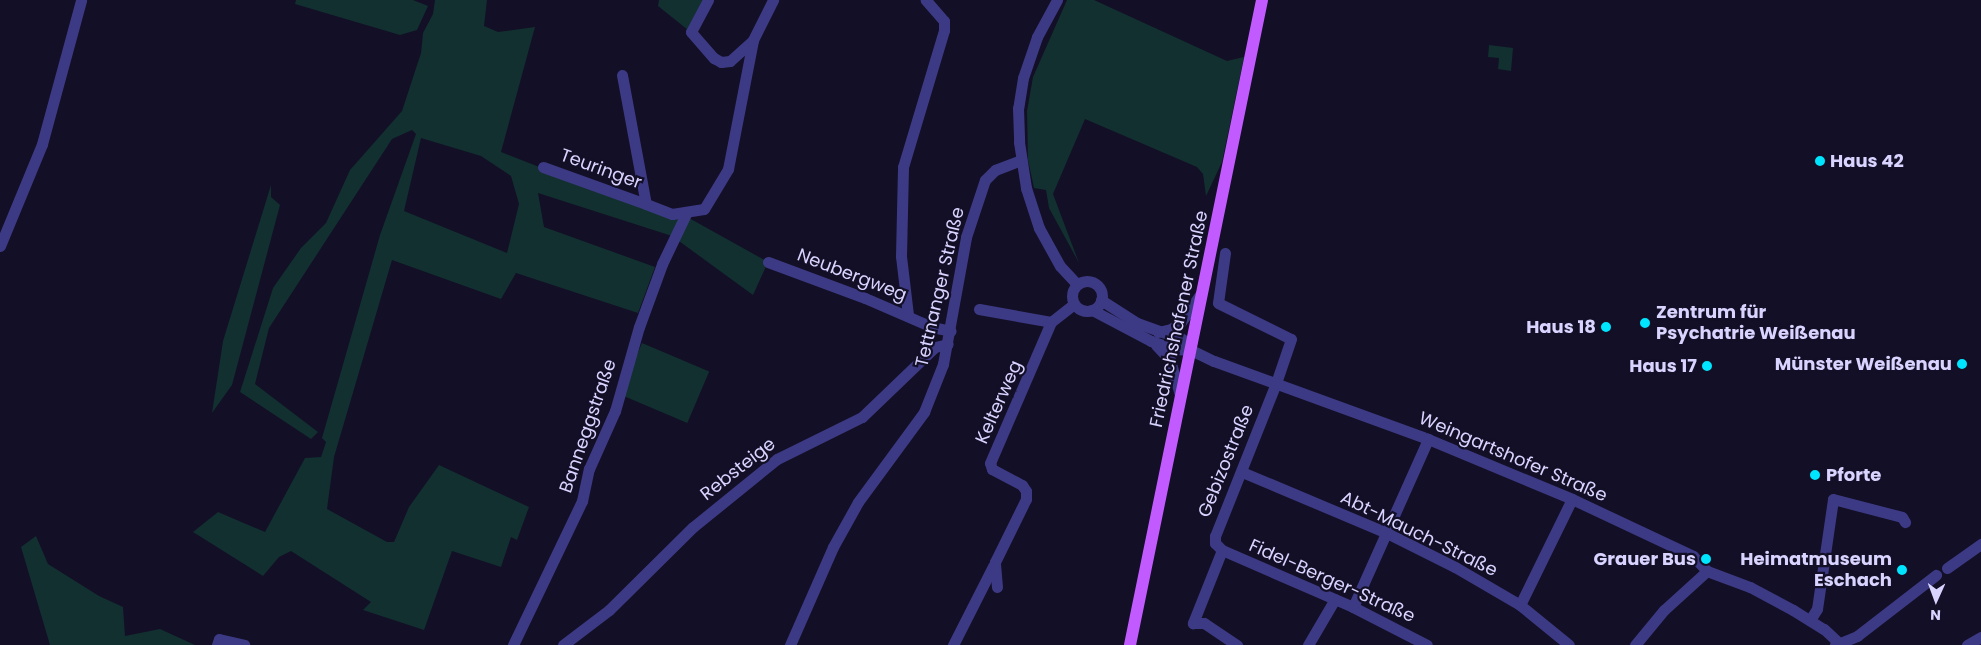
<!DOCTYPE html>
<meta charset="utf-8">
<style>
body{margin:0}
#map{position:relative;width:1981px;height:645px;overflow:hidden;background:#130f26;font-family:Poppins,sans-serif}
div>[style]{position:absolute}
.green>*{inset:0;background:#12302f;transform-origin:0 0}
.minor>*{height:11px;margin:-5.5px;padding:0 5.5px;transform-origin:5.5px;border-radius:5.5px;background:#3d3a85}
.minor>.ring{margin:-5.5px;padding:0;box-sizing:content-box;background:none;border:11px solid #3d3a85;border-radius:50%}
.major>*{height:12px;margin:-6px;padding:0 6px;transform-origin:6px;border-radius:6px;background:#c25bff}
.dots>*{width:14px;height:14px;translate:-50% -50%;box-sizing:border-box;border:2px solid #130f26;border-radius:50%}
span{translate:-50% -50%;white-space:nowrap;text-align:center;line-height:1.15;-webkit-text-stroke:4.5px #130f26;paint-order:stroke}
.poi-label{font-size:18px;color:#d9d4ff;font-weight:700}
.left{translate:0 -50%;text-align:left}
.right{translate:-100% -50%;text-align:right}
.street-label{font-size:18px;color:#d9d4ff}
.north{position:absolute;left:1911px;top:575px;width:50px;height:50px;-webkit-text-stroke:4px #130f26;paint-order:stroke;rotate:182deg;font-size:14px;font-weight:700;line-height:20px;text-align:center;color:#d9d4ff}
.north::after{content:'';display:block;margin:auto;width:18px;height:22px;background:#d9d4ff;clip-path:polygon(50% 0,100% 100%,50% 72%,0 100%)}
</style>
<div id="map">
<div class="green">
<div style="clip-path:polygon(296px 0,413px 0,428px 6px,417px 30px,400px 35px,295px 4px)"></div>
<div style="clip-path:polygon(evenodd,435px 0,487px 0,484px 26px,498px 32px,535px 27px,501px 152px,672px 219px,689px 218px,768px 262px,753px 295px,672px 236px,538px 193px,544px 227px,655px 267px,638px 313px,516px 273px,501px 299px,392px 260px,334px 457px,327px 509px,387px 542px,394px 542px,409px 507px,439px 465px,529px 507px,517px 540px,511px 537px,501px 567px,452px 551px,424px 630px,363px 610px,371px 602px,291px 551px,279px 557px,263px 576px,193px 532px,218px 512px,265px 532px,305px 458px,321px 457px,326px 442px,322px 438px,380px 235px,416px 134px,412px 130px,392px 139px,269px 328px,255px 384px,318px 432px,311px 439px,240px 392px,273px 288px,301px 248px,326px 223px,350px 170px,402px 111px,421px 53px,423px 33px,433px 14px,435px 0,421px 138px,481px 156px,511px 176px,519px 204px,507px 253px,404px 211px,421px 138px)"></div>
<div style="clip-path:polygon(659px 0,703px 0,688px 30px,658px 6px)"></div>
<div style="clip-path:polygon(1067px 0,1094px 0,1227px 61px,1244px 57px,1222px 162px,1206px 196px,1203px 174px,1197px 167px,1085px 119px,1053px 194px,1079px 263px,1049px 208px,1046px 190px,1034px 188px,1028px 160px,1027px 111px,1033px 77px)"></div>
<div style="clip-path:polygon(1489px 45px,1513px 48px,1511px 71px,1498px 69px,1499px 58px,1488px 57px)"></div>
<div style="clip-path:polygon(271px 185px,271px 197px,280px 205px,232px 385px,212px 413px,223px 341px)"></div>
<div style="left:642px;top:343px;width:73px;height:56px;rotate:23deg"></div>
<div style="clip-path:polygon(36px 536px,48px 564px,99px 596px,123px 607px,125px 636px,160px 629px,195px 645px,50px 645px,21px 547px)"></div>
</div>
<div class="minor">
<div style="left:708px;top:0;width:36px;rotate:118deg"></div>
<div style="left:691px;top:32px;width:35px;rotate:49deg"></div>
<div style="left:714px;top:58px;width:8px;rotate:30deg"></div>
<div style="left:721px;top:62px;width:9px;rotate:-6deg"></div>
<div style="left:730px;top:61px;width:31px;rotate:-42deg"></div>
<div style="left:1057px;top:0;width:42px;rotate:118.4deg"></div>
<div style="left:1037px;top:37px;width:43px;rotate:108.9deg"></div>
<div style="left:1023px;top:78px;width:30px;rotate:99deg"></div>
<div style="left:1018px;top:108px;width:34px;rotate:88deg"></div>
<div style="left:1019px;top:142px;width:47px;rotate:81.3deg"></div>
<div style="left:1026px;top:188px;width:42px;rotate:72deg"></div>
<div style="left:1039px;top:228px;width:43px;rotate:61.1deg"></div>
<div style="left:1060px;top:266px;width:25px;rotate:47deg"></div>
<div style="left:622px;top:75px;width:131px;rotate:79.5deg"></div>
<div style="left:646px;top:204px;width:28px;rotate:21deg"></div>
<div style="left:672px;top:214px;width:32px;rotate:-9deg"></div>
<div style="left:704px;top:209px;width:47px;rotate:-59deg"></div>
<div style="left:728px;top:169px;width:131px;rotate:-79deg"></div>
<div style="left:753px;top:40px;width:45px;rotate:-63.4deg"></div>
<div style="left:543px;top:167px;width:109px;rotate:19.8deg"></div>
<div style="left:0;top:246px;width:110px;rotate:-67.6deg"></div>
<div style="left:42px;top:144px;width:149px;rotate:-74.8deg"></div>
<div style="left:1225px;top:253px;width:50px;rotate:98deg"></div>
<div style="left:1218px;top:303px;width:81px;rotate:26.3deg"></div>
<div style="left:1291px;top:339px;width:46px;rotate:108.8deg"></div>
<div style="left:1276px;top:383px;width:165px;rotate:111.7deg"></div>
<div style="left:1215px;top:536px;width:7px;rotate:90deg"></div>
<div style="left:1215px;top:543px;width:10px;rotate:45deg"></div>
<div style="left:1222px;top:550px;width:143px;rotate:23.5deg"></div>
<div style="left:1353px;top:607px;width:83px;rotate:27.2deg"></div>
<div style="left:768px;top:262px;width:103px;rotate:20.4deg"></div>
<div style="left:865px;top:298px;width:73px;rotate:23.4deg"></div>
<div style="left:932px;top:327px;width:19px;rotate:12deg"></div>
<div class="ring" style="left:1072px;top:281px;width:19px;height:19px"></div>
<div style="left:1101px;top:300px;width:43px;rotate:32.6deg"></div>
<div style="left:1137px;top:323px;width:48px;rotate:19.6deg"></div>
<div style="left:1182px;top:339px;width:14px;rotate:51deg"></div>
<div style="left:1191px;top:350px;width:25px;rotate:26deg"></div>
<div style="left:1214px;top:361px;width:228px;rotate:20deg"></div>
<div style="left:1428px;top:439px;width:156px;rotate:22.6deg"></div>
<div style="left:1572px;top:499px;width:134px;rotate:25.2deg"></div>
<div style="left:1693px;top:556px;width:21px;rotate:47deg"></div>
<div style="left:1707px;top:571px;width:46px;rotate:20.4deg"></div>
<div style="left:1750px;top:587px;width:49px;rotate:28.1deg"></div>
<div style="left:1793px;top:610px;width:36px;rotate:32deg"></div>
<div style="left:1824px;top:629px;width:23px;rotate:43deg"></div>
<div style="left:979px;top:309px;width:73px;rotate:10.2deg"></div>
<div style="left:1092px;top:310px;width:67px;rotate:27.7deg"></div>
<div style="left:1151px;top:341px;width:24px;rotate:19deg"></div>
<div style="left:1174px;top:349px;width:17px;rotate:3deg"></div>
<div style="left:908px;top:315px;width:59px;rotate:-96.8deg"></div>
<div style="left:901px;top:256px;width:89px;rotate:-88.7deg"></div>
<div style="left:903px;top:167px;width:143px;rotate:-73.3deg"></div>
<div style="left:944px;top:30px;width:9px;rotate:-90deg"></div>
<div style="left:944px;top:21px;width:28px;rotate:-131deg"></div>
<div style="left:1158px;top:332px;width:13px;rotate:-13deg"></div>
<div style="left:1171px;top:329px;width:12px;rotate:-35deg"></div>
<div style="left:1181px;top:322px;width:33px;rotate:-55deg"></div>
<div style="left:1156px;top:345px;width:21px;rotate:47deg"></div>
<div style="left:1170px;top:360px;width:35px;rotate:74deg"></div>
<div style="left:1242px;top:472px;width:157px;rotate:22.8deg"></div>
<div style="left:1387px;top:533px;width:76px;rotate:26.6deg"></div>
<div style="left:1455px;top:567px;width:75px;rotate:30.3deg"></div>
<div style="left:1520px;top:605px;width:63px;rotate:39.2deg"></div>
<div style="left:1222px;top:550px;width:79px;rotate:111.7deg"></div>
<div style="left:1193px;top:623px;width:11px"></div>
<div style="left:1204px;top:623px;width:40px;rotate:34deg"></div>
<div style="left:1947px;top:568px;width:42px;rotate:-35.2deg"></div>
<div style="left:997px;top:587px;width:25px;rotate:-95deg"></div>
<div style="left:995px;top:562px;width:70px;rotate:-63.8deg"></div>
<div style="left:1026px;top:499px;width:8px;rotate:-90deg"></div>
<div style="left:1026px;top:491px;width:7px;rotate:-124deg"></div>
<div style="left:1022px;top:485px;width:34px;rotate:-152deg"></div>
<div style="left:992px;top:469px;width:6px;rotate:-108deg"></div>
<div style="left:990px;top:463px;width:154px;rotate:-66.6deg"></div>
<div style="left:1051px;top:322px;width:29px;rotate:-38deg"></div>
<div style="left:1520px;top:605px;width:118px;rotate:-63.9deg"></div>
<div style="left:1353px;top:607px;width:184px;rotate:-65.9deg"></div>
<div style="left:1810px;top:620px;width:13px;rotate:-58deg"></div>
<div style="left:1817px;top:609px;width:111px;rotate:-81.7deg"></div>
<div style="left:1833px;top:499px;width:71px;rotate:14.6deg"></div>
<div style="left:1902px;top:517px;width:6px;rotate:59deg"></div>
<div style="left:217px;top:645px;width:6px;rotate:-72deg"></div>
<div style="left:219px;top:639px;width:26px;rotate:13deg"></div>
<div style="left:513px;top:645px;width:160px;rotate:-64.4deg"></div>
<div style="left:582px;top:501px;width:33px;rotate:-78deg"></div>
<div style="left:589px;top:469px;width:64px;rotate:-65.9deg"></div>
<div style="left:615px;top:411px;width:87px;rotate:-74.1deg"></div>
<div style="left:639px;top:327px;width:67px;rotate:-69.9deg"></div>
<div style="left:662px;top:264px;width:55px;rotate:-64.4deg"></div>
<div style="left:563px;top:645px;width:58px;rotate:-37.3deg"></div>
<div style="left:609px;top:610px;width:118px;rotate:-44.7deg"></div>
<div style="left:693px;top:527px;width:108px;rotate:-39deg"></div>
<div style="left:777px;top:459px;width:95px;rotate:-26.3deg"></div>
<div style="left:862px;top:417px;width:101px;rotate:-43.8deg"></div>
<div style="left:935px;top:347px;width:13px;rotate:-13deg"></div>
<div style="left:790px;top:645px;width:107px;rotate:-66.3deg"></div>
<div style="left:833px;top:547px;width:51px;rotate:-60.9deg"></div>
<div style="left:858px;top:502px;width:112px;rotate:-53.7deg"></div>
<div style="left:924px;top:412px;width:52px;rotate:-68.4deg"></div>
<div style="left:943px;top:364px;width:129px;rotate:-79.7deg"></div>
<div style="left:966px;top:237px;width:60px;rotate:-71.6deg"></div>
<div style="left:985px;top:180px;width:14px;rotate:-45deg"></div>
<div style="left:995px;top:170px;width:28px;rotate:-21deg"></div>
<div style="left:953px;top:645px;width:89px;rotate:-63.1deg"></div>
<div style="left:1308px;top:645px;width:53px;rotate:-59.6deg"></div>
<div style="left:1635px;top:645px;width:45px;rotate:-50.4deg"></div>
<div style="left:1664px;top:610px;width:58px;rotate:-42.2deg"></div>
<div style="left:1835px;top:645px;width:24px;rotate:-22deg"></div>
<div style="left:1857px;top:636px;width:100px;rotate:-37.7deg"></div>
<div style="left:1967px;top:645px;width:16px;rotate:-30deg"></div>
</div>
<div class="major">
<div style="left:1130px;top:645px;width:658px;rotate:-78.43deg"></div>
</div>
<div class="dots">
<div style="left:1820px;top:161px;background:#00e5ff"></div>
<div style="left:1645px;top:323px;background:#00e5ff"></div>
<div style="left:1606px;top:327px;background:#00e5ff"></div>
<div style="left:1962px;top:364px;background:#00e5ff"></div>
<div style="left:1707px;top:366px;background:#00e5ff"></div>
<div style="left:1815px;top:475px;background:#00e5ff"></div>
<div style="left:1706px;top:559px;background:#00e5ff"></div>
<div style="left:1902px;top:570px;background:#00e5ff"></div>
</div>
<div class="poi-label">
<span class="left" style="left:1830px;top:161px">Haus 42</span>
<span class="left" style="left:1656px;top:323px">Zentrum für<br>Psychatrie Weißenau</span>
<span class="right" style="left:1596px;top:327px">Haus 18</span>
<span class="right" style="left:1952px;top:364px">Münster Weißenau</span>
<span class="right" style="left:1697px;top:366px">Haus 17</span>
<span class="left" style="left:1826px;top:475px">Pforte</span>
<span class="right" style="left:1696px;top:559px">Grauer Bus</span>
<span class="right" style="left:1892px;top:570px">Heimatmuseum<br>Eschach</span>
</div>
<div class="street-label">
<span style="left:601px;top:169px;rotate:20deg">Teuringer</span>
<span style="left:852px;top:275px;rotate:21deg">Neubergweg</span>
<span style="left:940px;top:287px;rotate:-77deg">Tettnanger Straße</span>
<span style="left:1179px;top:319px;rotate:-78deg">Friedrichshafener Straße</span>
<span style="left:999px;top:402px;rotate:-66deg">Kelterweg</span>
<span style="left:588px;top:426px;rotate:-71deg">Banneggstraße</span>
<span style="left:1513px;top:457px;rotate:23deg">Weingartshofer Straße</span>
<span style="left:1226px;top:461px;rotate:-68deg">Gebizostraße</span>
<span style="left:738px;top:469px;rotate:-38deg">Rebsteige</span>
<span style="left:1419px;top:534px;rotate:26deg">Abt-Mauch-Straße</span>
<span style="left:1332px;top:581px;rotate:24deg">Fidel-Berger-Straße</span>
</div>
<div class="north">N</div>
</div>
